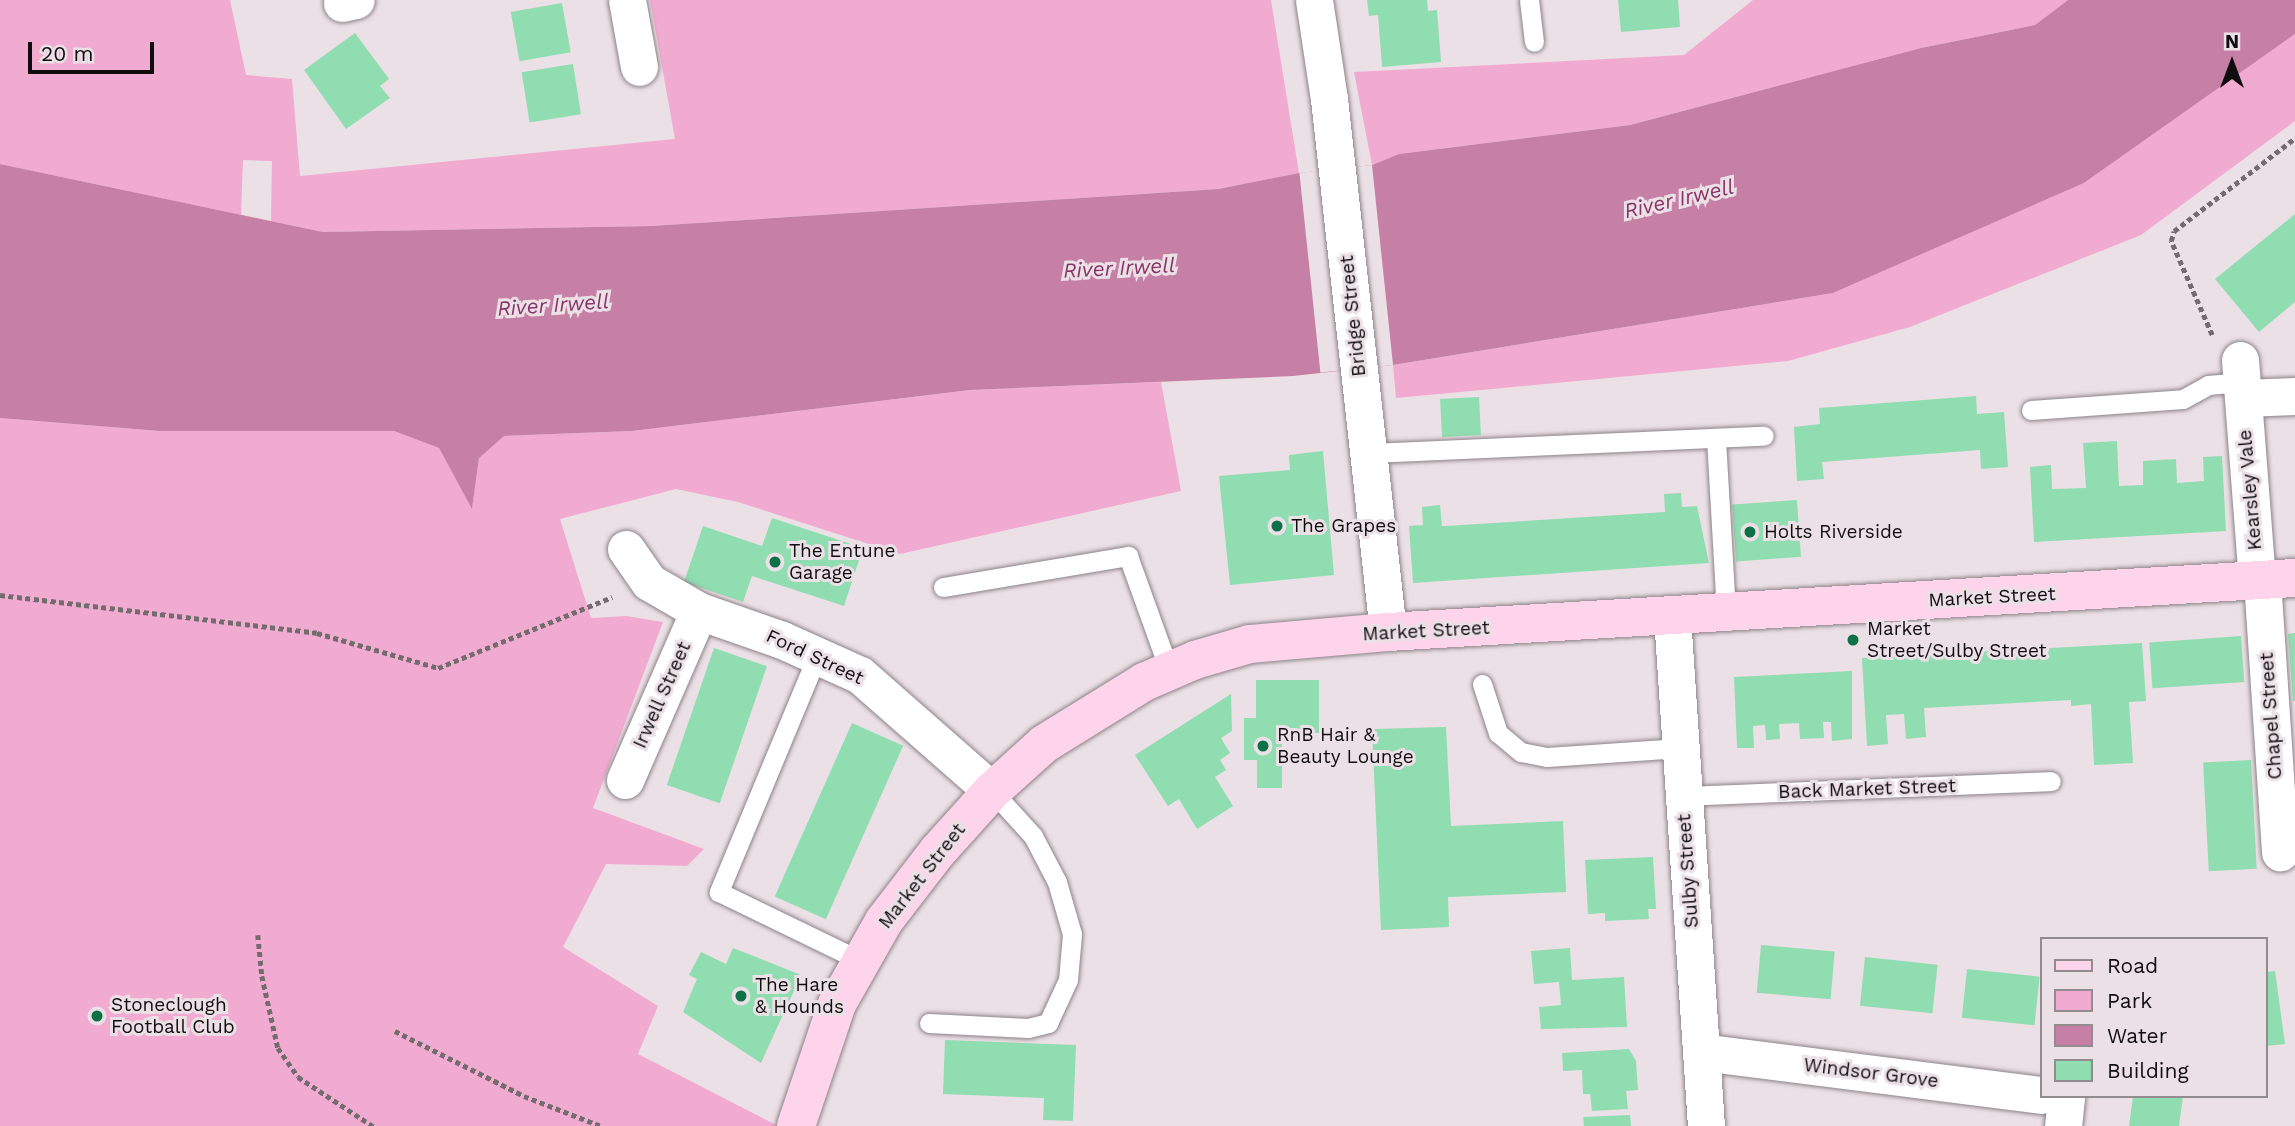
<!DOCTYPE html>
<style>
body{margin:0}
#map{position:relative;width:2295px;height:1126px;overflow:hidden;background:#ebe0e5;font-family:"Work Sans",sans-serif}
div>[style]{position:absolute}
.green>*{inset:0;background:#f1aad0}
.water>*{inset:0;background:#c680a6}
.pier>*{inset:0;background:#ebe0e5;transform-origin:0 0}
.building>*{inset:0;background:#90ddb1;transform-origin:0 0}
.path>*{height:4.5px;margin-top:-2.25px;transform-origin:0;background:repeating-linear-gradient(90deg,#736c6f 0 5px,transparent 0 8.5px)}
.roads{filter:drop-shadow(0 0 2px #8d8388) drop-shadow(0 0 2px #8d8388)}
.service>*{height:19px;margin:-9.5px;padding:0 9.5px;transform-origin:9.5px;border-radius:9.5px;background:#fff}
.minor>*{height:37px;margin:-18.5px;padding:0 18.5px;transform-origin:18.5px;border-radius:18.5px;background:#fff}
.primary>*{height:38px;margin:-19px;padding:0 19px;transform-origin:19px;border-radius:19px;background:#fed4eb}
.dots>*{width:19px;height:19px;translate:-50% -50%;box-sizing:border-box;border:4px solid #ebe0e5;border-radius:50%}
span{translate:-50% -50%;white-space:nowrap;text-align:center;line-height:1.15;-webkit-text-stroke:6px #ebe0e5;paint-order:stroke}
.street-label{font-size:19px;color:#100d0f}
.poi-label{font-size:19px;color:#100d0f}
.left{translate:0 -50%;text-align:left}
.water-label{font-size:21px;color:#883467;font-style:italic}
.legend{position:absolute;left:2040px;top:937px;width:228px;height:161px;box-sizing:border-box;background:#ebe0e5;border:2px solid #938c8f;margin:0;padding:9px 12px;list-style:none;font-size:21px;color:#100d0f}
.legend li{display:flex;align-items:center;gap:14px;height:35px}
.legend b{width:35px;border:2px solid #938c8f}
.north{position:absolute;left:2197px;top:28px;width:70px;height:70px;-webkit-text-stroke:5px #ebe0e5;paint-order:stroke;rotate:0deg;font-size:19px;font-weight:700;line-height:28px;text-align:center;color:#100d0f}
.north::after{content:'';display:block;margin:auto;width:24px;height:32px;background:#100d0f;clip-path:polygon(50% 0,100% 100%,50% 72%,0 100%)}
.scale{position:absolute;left:28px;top:42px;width:126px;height:32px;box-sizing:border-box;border:4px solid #100d0f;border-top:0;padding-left:9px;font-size:21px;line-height:24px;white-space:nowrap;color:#100d0f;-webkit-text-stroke:5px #ebe0e5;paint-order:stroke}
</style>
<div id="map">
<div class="green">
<div style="clip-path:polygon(0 0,230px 0,246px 75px,292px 79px,300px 176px,675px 139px,650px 0,1271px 0,1299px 173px,1218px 189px,651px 226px,323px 232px,271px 221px,272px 161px,243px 160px,241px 215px,0 164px)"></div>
<div style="clip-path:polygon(1753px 0,2068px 0,2035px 25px,1921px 48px,1630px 125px,1399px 154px,1372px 165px,1354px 72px,1684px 55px)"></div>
<div style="clip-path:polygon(2295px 34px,2295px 121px,2141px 235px,1910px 327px,1788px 361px,1396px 398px,1393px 365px,1833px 293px,2084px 183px)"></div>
<div style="clip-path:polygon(1161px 382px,1181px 491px,900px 554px,738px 502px,676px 489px,560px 519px,591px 618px,626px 616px,663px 622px,593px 808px,704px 849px,687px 866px,606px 864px,563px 947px,658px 1006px,638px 1054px,778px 1126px,0 1126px,0 418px,159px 431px,394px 431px,439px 448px,472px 508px,479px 457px,503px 436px,632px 431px,970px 390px)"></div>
</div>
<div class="water">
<div style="clip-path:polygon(2068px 0,2295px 0,2295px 34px,2084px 183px,1833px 293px,1393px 365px,1293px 376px,970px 390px,632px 431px,504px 436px,479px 458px,472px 509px,439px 448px,394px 431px,159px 431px,0 418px,0 164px,323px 232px,651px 226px,1218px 189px,1299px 173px,1372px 165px,1399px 154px,1630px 125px,1921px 48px,2035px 25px)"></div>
</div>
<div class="pier">
<div style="left:1372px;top:165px;width:201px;height:73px;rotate:84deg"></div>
</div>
<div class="building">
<div style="clip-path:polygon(1367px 0,1427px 0,1428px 11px,1437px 10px,1441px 62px,1382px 67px,1378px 15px,1369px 16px)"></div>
<div style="clip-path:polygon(1618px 0,1678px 0,1680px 27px,1621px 32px)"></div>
<div style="left:562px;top:3px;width:50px;height:52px;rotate:80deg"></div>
<div style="clip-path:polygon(355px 33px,389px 79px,380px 86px,390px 98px,346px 129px,304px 70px)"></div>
<div style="left:573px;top:64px;width:51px;height:52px;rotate:81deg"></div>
<div style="clip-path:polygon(2295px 214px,2295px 302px,2259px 332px,2215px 279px)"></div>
<div style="clip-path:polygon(1976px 396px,1977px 414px,2004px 412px,2008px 467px,1981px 469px,1980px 450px,1848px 460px,1822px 462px,1824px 479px,1797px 481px,1794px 427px,1820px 424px,1819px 408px)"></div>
<div style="left:1479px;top:397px;width:38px;height:39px;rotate:87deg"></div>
<div style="clip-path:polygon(2117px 441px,2119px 486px,2143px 485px,2143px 461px,2176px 459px,2177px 483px,2204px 481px,2203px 457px,2222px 456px,2226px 531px,2034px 542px,2030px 467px,2051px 465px,2052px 489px,2086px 488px,2083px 443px)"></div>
<div style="clip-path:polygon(1323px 451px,1334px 575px,1230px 585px,1219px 476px,1290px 470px,1289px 455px)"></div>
<div style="clip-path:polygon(1681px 493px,1682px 507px,1697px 506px,1709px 563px,1413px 583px,1409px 526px,1423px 525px,1422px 507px,1440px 505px,1442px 526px,1446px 526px,1665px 512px,1664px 494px)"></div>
<div style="left:1797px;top:500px;width:57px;height:65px;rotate:86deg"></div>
<div style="clip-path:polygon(772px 518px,863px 548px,844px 606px,752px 576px,743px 602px,684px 582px,703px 526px,762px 546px)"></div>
<div style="clip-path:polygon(2295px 633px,2295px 701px,2293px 701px,2288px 634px)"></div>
<div style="left:2241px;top:636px;width:46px;height:92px;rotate:86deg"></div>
<div style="clip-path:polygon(2142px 643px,2146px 701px,2129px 702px,2133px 763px,2094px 765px,2091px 704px,2071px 706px,2071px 700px,1924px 708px,1926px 737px,1906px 739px,1904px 714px,1886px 715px,1888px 744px,1867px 746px,1862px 658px)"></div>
<div style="left:714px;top:648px;width:56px;height:145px;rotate:19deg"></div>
<div style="clip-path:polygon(1852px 671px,1852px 739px,1832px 741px,1831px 722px,1823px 722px,1824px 738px,1800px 739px,1799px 723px,1779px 724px,1780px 739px,1766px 740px,1765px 725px,1753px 726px,1754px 748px,1737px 748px,1734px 677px)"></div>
<div style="clip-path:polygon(1256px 680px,1319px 680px,1319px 733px,1282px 733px,1282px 788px,1257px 788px,1257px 760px,1244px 760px,1244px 718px,1256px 718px)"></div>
<div style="clip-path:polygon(1231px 694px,1232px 731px,1221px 738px,1230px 753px,1220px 760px,1226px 770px,1215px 777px,1233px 806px,1197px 829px,1179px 799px,1168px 806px,1135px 755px)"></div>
<div style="left:852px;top:723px;width:56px;height:190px;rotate:24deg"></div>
<div style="clip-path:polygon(1446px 727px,1451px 826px,1563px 821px,1566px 892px,1448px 897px,1449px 927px,1381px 930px,1372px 729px)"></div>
<div style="left:2251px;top:760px;width:109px;height:48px;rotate:87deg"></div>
<div style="clip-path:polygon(1653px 857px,1656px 909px,1648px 909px,1649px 919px,1605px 921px,1605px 913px,1588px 914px,1585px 860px)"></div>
<div style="left:1761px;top:945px;width:74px;height:48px;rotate:5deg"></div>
<div style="clip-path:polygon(733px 948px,801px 975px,761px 1063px,683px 1012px,697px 979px,689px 975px,701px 952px,726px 964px)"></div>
<div style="clip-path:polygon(1570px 948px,1572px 980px,1624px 977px,1627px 1027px,1541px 1029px,1539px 1007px,1561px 1005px,1559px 982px,1534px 984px,1531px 951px)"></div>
<div style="left:1865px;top:957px;width:73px;height:49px;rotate:6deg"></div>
<div style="left:1967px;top:969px;width:73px;height:49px;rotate:6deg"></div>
<div style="clip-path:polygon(2275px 971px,2285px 1044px,2265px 1046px,2265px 972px)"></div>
<div style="clip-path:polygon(945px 1040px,1076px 1045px,1073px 1121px,1043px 1120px,1044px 1098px,943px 1094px)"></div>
<div style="clip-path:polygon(1629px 1049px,1636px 1061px,1638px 1090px,1626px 1091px,1628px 1109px,1592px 1111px,1590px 1094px,1583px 1094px,1582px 1070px,1563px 1071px,1562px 1053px)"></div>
<div style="clip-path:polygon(2133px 1096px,2183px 1096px,2179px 1126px,2129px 1126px)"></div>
<div style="clip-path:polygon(1630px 1115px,1631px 1126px,1584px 1126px,1583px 1117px)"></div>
</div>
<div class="path">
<div style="left:2212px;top:335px;width:103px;rotate:-113.6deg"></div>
<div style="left:2171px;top:241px;width:10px;rotate:-73deg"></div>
<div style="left:2174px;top:231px;width:153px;rotate:-37.5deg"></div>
<div style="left:0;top:595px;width:319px;rotate:6.8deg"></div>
<div style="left:317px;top:633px;width:126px;rotate:16.1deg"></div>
<div style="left:438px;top:668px;width:188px;rotate:-22.2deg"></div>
<div style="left:258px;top:935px;width:41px;rotate:84.4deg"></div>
<div style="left:262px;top:976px;width:74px;rotate:77.5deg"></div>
<div style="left:278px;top:1048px;width:35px;rotate:55deg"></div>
<div style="left:298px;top:1077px;width:90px;rotate:33.2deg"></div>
<div style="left:395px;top:1031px;width:144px;rotate:26.7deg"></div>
<div style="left:524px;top:1096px;width:83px;rotate:21.3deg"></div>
</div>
<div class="roads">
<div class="service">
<div style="left:1529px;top:0;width:42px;rotate:83.2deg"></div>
<div style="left:2031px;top:410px;width:152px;rotate:-4.1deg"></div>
<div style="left:2183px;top:399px;width:29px;rotate:-29deg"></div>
<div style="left:2208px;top:385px;width:33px;rotate:-5deg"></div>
<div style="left:1716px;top:439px;width:173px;rotate:86.7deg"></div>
<div style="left:1369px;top:453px;width:395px;rotate:-2.5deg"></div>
<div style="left:943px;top:587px;width:188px;rotate:-9.5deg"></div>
<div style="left:1128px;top:556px;width:121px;rotate:70.2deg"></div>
<div style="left:817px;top:656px;width:256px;rotate:112.6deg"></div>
<div style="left:719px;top:892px;width:158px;rotate:25.9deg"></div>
<div style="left:1482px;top:684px;width:52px;rotate:71.9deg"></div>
<div style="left:1498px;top:733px;width:30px;rotate:40deg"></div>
<div style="left:1521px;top:752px;width:26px;rotate:11deg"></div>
<div style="left:1547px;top:757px;width:133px;rotate:-3.9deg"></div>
<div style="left:1683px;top:796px;width:368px;rotate:-2.3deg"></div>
<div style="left:929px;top:1023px;width:99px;rotate:2.9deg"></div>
<div style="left:1028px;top:1028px;width:21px;rotate:-14deg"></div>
<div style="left:1048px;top:1023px;width:47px;rotate:-65.1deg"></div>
<div style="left:1068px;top:980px;width:46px;rotate:-85deg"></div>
<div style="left:1072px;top:934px;width:54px;rotate:-106.1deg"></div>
<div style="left:1057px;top:882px;width:52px;rotate:-117.6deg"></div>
<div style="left:1033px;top:836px;width:61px;rotate:-132.3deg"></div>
</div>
<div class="minor">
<div style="left:627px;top:0;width:68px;rotate:79.8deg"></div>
<div style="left:1314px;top:0;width:100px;rotate:81.4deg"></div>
<div style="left:1329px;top:99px;width:536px;rotate:83.68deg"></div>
<div style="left:342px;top:3px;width:14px;rotate:-12deg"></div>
<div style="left:2240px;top:360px;width:222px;rotate:85.6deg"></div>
<div style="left:2243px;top:398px;width:52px;rotate:-2.2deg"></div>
<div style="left:626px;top:549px;width:40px;rotate:55.1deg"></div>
<div style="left:649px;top:582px;width:58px;rotate:30.1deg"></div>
<div style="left:699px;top:611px;width:88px;rotate:19.3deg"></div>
<div style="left:782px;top:640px;width:85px;rotate:24.2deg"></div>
<div style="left:860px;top:675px;width:176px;rotate:41.3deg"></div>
<div style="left:2262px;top:580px;width:273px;rotate:86.2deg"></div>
<div style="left:1672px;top:616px;width:511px;rotate:86.19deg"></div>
<div style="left:625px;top:780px;width:184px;rotate:-66.4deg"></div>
<div style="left:1701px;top:1052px;width:343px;rotate:7.2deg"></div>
<div style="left:2054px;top:1096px;width:12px;rotate:9deg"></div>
<div style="left:2066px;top:1098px;width:28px;rotate:96deg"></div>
</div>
<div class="primary">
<div style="left:796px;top:1126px;width:129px;rotate:-71.4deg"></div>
<div style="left:837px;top:1004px;width:95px;rotate:-60.5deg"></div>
<div style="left:884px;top:921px;width:88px;rotate:-52.4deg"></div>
<div style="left:938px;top:851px;width:81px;rotate:-48deg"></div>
<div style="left:992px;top:791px;width:70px;rotate:-42.1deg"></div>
<div style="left:1044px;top:744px;width:118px;rotate:-31.8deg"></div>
<div style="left:1144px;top:682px;width:56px;rotate:-23.3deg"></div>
<div style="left:1195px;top:660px;width:57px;rotate:-16.2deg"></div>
<div style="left:1250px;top:644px;width:139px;rotate:-5deg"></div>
<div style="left:1388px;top:632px;width:909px;rotate:-3.41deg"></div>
</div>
</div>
<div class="dots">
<div style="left:1277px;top:526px;background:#0e7046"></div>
<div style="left:1750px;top:532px;background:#0e7046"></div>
<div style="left:775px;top:562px;background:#0e7046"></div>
<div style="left:1853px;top:640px;background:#0e7046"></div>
<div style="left:1263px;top:746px;background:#0e7046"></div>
<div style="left:741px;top:996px;background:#0e7046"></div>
<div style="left:97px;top:1016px;background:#0e7046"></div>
</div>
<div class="street-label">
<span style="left:1353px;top:316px;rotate:-96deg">Bridge Street</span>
<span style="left:2250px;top:490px;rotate:-95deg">Kearsley Vale</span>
<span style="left:1992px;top:597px;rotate:-3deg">Market Street</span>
<span style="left:1426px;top:631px;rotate:-3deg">Market Street</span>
<span style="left:815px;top:657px;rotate:25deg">Ford Street</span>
<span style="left:662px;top:695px;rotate:-66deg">Irwell Street</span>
<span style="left:2271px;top:716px;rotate:-94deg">Chapel Street</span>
<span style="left:1867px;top:789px;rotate:-2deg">Back Market Street</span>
<span style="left:1688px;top:871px;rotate:-94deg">Sulby Street</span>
<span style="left:922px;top:876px;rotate:-52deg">Market Street</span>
<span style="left:1871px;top:1073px;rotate:7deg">Windsor Grove</span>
</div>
<div class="poi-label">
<span class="left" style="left:1291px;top:526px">The Grapes</span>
<span class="left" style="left:1764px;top:532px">Holts Riverside</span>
<span class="left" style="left:789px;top:562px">The Entune<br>Garage</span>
<span class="left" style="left:1867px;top:640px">Market<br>Street/Sulby Street</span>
<span class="left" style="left:1277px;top:746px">RnB Hair &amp;<br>Beauty Lounge</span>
<span class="left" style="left:755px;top:996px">The Hare<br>&amp; Hounds</span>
<span class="left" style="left:111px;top:1016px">Stoneclough<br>Football Club</span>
</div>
<div class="water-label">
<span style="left:1679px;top:199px;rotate:-13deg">River Irwell</span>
<span style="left:1119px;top:268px;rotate:-3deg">River Irwell</span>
<span style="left:553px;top:305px;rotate:-4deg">River Irwell</span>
</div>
<ul class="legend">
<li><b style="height:9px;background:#fed4eb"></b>Road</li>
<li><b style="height:19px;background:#f1aad0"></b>Park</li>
<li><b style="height:19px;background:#c680a6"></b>Water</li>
<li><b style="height:19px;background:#90ddb1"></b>Building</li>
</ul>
<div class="north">N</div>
<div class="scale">20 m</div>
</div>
